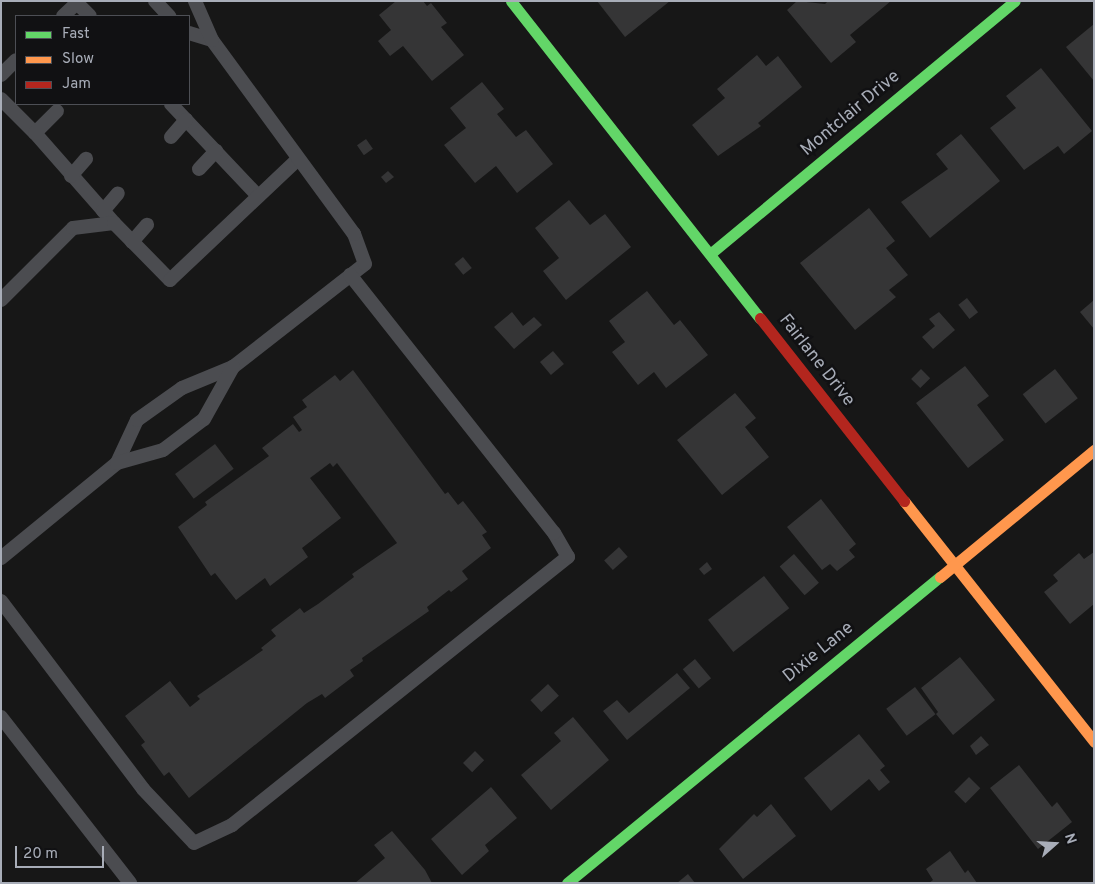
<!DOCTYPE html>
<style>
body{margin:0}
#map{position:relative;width:1095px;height:884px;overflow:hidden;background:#171717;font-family:Overpass,sans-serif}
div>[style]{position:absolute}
.building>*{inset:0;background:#353536;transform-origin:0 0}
.lane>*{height:14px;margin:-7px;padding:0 7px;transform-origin:7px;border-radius:7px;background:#4b4c50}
.fast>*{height:11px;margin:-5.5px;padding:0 5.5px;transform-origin:5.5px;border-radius:5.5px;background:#63d668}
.slow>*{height:11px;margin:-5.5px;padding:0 5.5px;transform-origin:5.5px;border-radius:5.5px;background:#ff974d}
.jam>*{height:11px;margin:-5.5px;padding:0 5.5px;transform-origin:5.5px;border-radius:5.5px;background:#b3261e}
span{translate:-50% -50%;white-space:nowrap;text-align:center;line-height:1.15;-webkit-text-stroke:5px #111113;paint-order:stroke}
.street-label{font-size:18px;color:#a8adb8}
.frame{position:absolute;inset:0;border:2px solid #a8adb8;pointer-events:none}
.legend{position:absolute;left:15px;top:15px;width:175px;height:90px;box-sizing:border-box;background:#111113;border:1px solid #4d4f55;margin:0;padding:6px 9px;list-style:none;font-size:15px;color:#a8adb8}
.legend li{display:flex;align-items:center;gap:10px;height:25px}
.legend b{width:25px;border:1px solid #4d4f55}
.north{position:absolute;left:1030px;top:819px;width:50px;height:50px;-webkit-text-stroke:4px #111113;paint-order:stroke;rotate:71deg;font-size:14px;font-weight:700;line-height:20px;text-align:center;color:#a8adb8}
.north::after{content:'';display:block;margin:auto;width:18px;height:22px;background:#a8adb8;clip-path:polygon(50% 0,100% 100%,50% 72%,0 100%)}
.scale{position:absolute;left:15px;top:846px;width:89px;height:22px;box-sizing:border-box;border:2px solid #a8adb8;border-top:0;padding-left:6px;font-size:15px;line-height:18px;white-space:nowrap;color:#a8adb8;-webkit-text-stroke:4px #111113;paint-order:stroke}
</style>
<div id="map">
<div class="building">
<div style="clip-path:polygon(396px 1px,423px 1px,427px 6px,431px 3px,447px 23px,441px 27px,464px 55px,432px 81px,403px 46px,390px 56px,378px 41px,391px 30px,379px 15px)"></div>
<div style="clip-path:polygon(597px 1px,670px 1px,625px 37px)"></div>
<div style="clip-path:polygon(797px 1px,825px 4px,828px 1px,891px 1px,850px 35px,856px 42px,831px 63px,787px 10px)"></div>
<div style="clip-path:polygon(1094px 24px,1094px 81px,1066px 47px)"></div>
<div style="clip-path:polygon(757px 55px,766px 66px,778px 56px,802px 87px,758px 123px,761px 126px,718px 156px,692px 125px,725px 98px,717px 89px)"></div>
<div style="clip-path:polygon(1041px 68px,1092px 131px,1064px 154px,1058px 146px,1024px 170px,990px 128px,1016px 108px,1006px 96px)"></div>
<div style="clip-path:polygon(482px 82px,504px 109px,497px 114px,516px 137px,526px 130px,553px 164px,517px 193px,496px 166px,475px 183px,444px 145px,466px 128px,450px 108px)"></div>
<div style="clip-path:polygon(961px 134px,1000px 181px,930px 238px,901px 202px,948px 169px,936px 154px)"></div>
<div style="left:366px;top:139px;width:12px;height:11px;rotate:55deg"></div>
<div style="clip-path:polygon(388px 171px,394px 177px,386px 183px,381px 177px)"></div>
<div style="clip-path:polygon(569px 200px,590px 225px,605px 214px,631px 247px,566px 300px,543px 271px,559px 258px,535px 228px)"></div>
<div style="clip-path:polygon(869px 208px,895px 241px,886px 248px,908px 275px,889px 290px,896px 297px,855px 330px,800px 263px)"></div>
<div style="left:463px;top:257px;width:14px;height:11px;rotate:51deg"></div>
<div style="clip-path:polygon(647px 291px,674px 325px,680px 320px,708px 355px,666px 388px,654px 372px,638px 385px,612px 352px,625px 342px,609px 321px)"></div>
<div style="left:967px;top:298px;width:18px;height:11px;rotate:52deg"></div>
<div style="clip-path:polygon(1094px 300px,1094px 329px,1080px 312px)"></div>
<div style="clip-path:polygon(512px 312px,523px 326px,534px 317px,542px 325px,514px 349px,494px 327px)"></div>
<div style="clip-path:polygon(939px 312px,955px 330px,933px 349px,922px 337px,935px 326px,929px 319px)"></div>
<div style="left:553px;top:351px;width:17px;height:17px;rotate:50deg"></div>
<div style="clip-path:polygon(965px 366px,989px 396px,977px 405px,1004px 440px,968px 468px,916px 403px)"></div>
<div style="left:921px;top:369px;width:13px;height:14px;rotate:45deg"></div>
<div style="left:1055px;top:369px;width:37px;height:41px;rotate:52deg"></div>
<div style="clip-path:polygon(353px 370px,445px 494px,448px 492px,458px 505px,463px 501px,487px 532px,482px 535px,491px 548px,462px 571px,468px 579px,451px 592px,449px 590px,427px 607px,429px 611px,362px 658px,363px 661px,350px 670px,354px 676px,325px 698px,322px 694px,307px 703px,189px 798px,169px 772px,164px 776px,141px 745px,145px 742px,125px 716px,170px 681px,190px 707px,200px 699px,197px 696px,263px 650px,261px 648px,276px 636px,271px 630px,300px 608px,304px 613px,318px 604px,354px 577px,352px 574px,397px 543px,337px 463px,333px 467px,330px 463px,310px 478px,341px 518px,302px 548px,308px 557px,270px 586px,265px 578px,236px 600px,215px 573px,211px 576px,178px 527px,207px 505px,205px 502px,269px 456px,262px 448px,293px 424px,299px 432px,302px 430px,293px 417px,307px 407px,302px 400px,335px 375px,340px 381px)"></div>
<div style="clip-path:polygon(735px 393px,756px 418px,745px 427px,769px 457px,722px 495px,677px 440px)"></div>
<div style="left:215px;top:444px;width:31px;height:50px;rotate:53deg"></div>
<div style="clip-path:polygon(821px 499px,856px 544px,849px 550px,855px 557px,837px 571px,830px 564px,822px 570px,787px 527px)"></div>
<div style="left:619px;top:547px;width:13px;height:20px;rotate:48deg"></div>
<div style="clip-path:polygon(1094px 552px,1094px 604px,1070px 624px,1044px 592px,1058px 581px,1053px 575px,1079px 553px,1084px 559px)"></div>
<div style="left:794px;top:554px;width:38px;height:19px;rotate:49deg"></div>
<div style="clip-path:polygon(707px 562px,712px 569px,704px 575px,699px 569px)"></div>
<div style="left:764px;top:576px;width:41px;height:71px;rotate:52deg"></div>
<div style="clip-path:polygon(960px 657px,995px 700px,953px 735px,936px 714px,938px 712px,921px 688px)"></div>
<div style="left:695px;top:659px;width:25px;height:16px;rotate:50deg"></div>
<div style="clip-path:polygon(677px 673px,690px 688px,627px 740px,603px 711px,617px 700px,629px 713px)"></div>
<div style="left:548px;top:684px;width:16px;height:24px;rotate:47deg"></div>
<div style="left:915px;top:687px;width:34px;height:36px;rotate:53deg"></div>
<div style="clip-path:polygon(573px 717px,609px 760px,551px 810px,521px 775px,561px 741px,554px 733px)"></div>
<div style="clip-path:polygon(859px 734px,885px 766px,880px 770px,890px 782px,879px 791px,869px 779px,831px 811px,804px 778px)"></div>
<div style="clip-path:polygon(981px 736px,989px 745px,976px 755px,970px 746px)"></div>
<div style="left:475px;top:751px;width:13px;height:17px;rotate:45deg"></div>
<div style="clip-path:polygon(1019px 765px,1052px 807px,1057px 802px,1072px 822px,1038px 849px,990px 788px)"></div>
<div style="left:969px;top:777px;width:16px;height:21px;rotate:45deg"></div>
<div style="clip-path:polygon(491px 787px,517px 818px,485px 845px,489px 851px,462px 875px,431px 839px)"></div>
<div style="clip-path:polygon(771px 804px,796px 836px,743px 879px,719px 849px,754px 814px,757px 817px)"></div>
<div style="clip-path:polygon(392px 831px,425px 870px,432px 883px,355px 883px,385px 858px,374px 845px)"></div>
<div style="clip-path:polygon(950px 851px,965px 873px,968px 870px,977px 883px,929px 883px,933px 880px,926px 869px)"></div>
<div style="clip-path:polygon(688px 874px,695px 883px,677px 883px)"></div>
</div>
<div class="lane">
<div style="left:155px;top:1px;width:21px;rotate:47deg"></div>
<div style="left:77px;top:3px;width:18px;rotate:45deg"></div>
<div style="left:63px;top:16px;width:22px;rotate:-43deg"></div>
<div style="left:189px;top:33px;width:24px;rotate:17deg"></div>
<div style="left:1px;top:75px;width:21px;rotate:-45deg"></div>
<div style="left:1px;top:99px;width:48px;rotate:45deg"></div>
<div style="left:35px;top:133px;width:120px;rotate:48.7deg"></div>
<div style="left:171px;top:104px;width:127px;rotate:46.6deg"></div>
<div style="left:35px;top:133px;width:31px;rotate:-45deg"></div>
<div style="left:171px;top:137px;width:23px;rotate:-49deg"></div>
<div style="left:199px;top:169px;width:25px;rotate:-47deg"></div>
<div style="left:71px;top:176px;width:23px;rotate:-49deg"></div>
<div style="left:103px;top:211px;width:23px;rotate:-50deg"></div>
<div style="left:132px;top:242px;width:23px;rotate:-49deg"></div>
<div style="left:1px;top:300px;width:102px;rotate:-45deg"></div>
<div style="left:73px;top:228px;width:41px;rotate:-7deg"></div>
<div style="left:114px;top:223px;width:80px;rotate:45.5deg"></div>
<div style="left:170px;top:280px;width:176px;rotate:-43.4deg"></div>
<div style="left:117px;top:463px;width:47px;rotate:-65.1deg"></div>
<div style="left:137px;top:420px;width:55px;rotate:-35.4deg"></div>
<div style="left:182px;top:388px;width:55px;rotate:-22.4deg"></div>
<div style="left:233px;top:367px;width:167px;rotate:-38deg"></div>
<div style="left:365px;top:264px;width:32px;rotate:-110deg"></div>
<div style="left:354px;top:234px;width:240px;rotate:-126.2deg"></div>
<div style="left:212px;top:40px;width:43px;rotate:-113.6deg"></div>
<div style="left:1px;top:558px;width:150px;rotate:-39.3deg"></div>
<div style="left:117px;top:463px;width:48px;rotate:-15.8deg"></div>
<div style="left:163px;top:450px;width:51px;rotate:-37.1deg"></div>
<div style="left:204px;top:419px;width:60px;rotate:-60.9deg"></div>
<div style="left:1px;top:601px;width:236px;rotate:52.9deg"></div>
<div style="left:143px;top:789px;width:74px;rotate:46.6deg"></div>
<div style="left:194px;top:843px;width:42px;rotate:-25.3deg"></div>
<div style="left:232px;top:825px;width:430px;rotate:-38.6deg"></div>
<div style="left:568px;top:557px;width:28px;rotate:-120deg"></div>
<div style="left:554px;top:533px;width:329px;rotate:-128.3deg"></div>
<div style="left:1px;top:717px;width:210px;rotate:52.1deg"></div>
</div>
<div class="fast">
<div style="left:511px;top:1px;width:403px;rotate:51.9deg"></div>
<div style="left:710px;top:254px;width:396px;rotate:-39.7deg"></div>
<div style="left:567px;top:883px;width:482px;rotate:-39.4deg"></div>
</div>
<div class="slow">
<div style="left:904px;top:501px;width:307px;rotate:51.7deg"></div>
<div style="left:940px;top:577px;width:200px;rotate:-39.5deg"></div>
</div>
<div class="jam">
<div style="left:760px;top:318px;width:233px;rotate:51.8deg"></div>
</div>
<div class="street-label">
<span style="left:851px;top:114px;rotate:-40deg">Montclair Drive</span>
<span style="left:816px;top:361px;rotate:52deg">Fairlane Drive</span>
<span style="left:819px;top:653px;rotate:-39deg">Dixie Lane</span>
</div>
<div class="frame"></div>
<ul class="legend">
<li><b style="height:6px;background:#63d668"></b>Fast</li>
<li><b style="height:6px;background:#ff974d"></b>Slow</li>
<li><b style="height:6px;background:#b3261e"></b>Jam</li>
</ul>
<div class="north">N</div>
<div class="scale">20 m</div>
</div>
